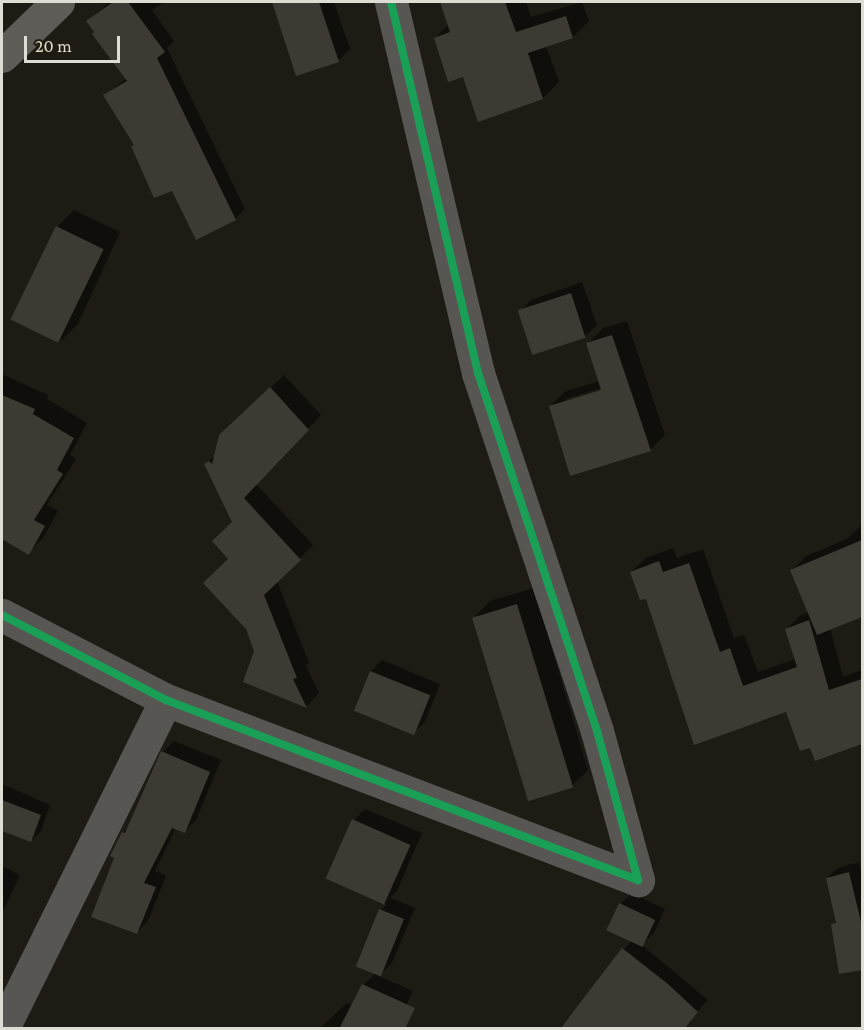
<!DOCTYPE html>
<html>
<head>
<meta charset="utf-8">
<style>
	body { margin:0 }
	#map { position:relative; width:864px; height:1030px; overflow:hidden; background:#1e1b14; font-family:"Crimson Pro",serif }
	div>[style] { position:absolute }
	.shadow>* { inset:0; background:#0007 }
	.building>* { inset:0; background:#3c3a33; transform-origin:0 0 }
	.street>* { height:33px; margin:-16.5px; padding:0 16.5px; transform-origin:16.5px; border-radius:16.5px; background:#575653 }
	.highway>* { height:33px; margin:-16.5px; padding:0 16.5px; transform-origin:16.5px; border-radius:16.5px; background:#5f5c58 }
	.cycleway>* { height:8px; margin:-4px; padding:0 4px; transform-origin:4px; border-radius:4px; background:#1a9f57 }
	span { translate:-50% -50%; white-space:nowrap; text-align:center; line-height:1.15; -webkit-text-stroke:6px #221d10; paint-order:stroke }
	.frame { position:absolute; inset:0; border:3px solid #dfdcd3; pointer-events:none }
	.scale { position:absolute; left:24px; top:36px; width:96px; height:27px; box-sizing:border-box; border:3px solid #dfdcd3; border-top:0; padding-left:8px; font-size:18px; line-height:21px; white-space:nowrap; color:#dfdcd3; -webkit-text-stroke:4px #221d10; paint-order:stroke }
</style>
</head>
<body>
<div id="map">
	<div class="shadow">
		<i style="clip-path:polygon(109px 2px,165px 2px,152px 10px,174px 41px,167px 48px,245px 209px,235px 219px,173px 189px,132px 146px,135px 144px,105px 95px,127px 78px,88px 21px)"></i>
		<i style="clip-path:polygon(273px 2px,334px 2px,350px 49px,338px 61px,297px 74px)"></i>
		<i style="clip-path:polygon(442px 2px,526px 2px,531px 17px,582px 2px,589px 21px,573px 37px,546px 46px,559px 82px,543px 98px,464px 75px,435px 38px,449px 24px)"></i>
		<i style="clip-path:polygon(74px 210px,120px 232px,78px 324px,61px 341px,57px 227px)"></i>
		<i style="clip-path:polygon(582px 282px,597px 325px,585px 336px,520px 312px,531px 300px)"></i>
		<i style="clip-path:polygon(evenodd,627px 321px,665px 435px,650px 450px,550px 406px,566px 391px,599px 381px,588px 343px,603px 328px,627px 321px,607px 386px,608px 389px,566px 402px,566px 399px,607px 386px)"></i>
		<i style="clip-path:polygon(2px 374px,48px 395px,47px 399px,87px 423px,70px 455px,76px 459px,47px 505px,58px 511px,43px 538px,28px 553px,19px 513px,2px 505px)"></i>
		<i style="clip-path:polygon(284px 375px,321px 415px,256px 484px,313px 545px,277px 581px,309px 663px,306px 666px,319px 693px,307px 706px,245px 681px,256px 651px,230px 559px,233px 522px,206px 464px,216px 455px,235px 421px)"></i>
		<i style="clip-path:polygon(862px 525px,862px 615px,830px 628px,843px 677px,862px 670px,862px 744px,816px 759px,811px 746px,787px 710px,695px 743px,647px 597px,631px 572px,646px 558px,673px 548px,677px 558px,703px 549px,734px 638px,744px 635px,758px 672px,796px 659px,786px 629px,801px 615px,809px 612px,792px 570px,806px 556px,845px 540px)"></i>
		<i style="clip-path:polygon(534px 588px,588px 770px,571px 787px,473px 618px,490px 601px)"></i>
		<i style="clip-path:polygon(382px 660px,440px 684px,425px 722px,413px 733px,371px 671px)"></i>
		<i style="clip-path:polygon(174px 741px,221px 760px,196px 820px,185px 831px,176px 828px,155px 871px,166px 876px,148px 921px,137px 933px,116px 857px,123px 833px,130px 826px,163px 752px)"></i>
		<i style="clip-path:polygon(2px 784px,50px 805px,41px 831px,31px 841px,2px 830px)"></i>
		<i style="clip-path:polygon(365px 809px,422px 833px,397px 891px,390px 898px,415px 908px,392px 963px,379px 976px,413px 991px,395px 1028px,320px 1028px,347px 1003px,353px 1005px,363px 985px,376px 973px,381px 910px,387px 904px,329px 878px,354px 820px)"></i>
		<i style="clip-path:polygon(859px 862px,862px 875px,862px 969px,841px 972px,833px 924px,837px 920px,827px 878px,838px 868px)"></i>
		<i style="clip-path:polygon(2px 866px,20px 875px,2px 913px)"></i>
		<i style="clip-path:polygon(632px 893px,665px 909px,654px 933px,642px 945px,708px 1000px,683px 1028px,560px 1028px,632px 940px,620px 904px)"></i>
	</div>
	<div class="building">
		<i style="clip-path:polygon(113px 2px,128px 2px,165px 52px,157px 58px,236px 220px,196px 240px,172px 191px,154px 198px,131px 146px,134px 145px,103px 95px,127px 81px,92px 34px,94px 32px,86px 21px)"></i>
		<i style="clip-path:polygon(272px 2px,319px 2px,339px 62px,296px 76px)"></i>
		<i style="clip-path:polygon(440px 2px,505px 2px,516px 32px,566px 16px,573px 38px,528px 53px,543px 99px,478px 122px,463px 77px,448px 82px,434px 38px,450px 32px)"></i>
		<i style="left:56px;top:226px;width:53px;height:104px;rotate:26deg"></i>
		<i style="left:571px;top:293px;width:47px;height:56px;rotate:72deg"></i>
		<i style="clip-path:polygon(612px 335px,651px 451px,570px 476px,549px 406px,601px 390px,586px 343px)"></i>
		<i style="clip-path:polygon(270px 387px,309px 430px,244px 498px,301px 560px,264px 595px,297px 678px,293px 679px,307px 708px,243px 682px,254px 651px,246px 629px,203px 583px,228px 559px,212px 541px,232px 522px,204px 464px,209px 461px,212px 464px,219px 435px)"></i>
		<i style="clip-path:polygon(2px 395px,35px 409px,33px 414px,74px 438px,57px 470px,63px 474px,34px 520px,45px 526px,29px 555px,2px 539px)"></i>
		<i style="clip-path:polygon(862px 540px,862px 617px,817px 635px,790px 570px)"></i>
		<i style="clip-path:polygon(659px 561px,663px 572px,689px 563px,720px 652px,730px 648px,743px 686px,797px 667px,785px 629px,809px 620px,829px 690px,862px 679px,862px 744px,815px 761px,810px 748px,800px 751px,786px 712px,694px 745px,646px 599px,640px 600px,630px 572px)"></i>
		<i style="left:517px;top:604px;width:192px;height:47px;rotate:73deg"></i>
		<i style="left:370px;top:671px;width:65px;height:43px;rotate:22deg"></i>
		<i style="clip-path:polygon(161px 751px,210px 772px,185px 833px,172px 828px,144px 883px,156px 887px,137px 934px,91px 917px,114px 858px,110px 856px,122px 832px,125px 833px)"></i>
		<i style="clip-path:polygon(2px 800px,41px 815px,31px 842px,2px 831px)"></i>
		<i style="left:352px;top:819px;width:64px;height:65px;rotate:24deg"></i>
		<i style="clip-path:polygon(849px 872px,862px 926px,862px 970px,839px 974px,831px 924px,836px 923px,826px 878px)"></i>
		<i style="left:619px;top:903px;width:40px;height:30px;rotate:25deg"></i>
		<i style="left:379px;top:909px;width:27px;height:62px;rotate:22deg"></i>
		<i style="clip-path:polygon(622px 948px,668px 984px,698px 1012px,684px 1029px,560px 1029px)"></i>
		<i style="clip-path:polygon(362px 984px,415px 1008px,405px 1029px,339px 1029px)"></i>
	</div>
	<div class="street">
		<i style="left:391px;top:2px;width:381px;rotate:76.8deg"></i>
		<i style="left:478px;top:373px;width:377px;rotate:71.6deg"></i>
		<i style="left:597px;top:731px;width:155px;rotate:74.6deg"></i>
		<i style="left:2px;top:615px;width:185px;rotate:27.4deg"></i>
		<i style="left:166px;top:700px;width:505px;rotate:20.87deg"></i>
		<i style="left:3px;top:1028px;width:366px;rotate:-63.6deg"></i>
	</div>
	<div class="highway">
		<i style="left:2px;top:56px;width:78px;rotate:-44deg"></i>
	</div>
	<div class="cycleway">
		<i style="left:391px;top:2px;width:381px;rotate:76.8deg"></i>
		<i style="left:478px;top:373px;width:377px;rotate:71.6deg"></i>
		<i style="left:597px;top:731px;width:155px;rotate:74.6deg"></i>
		<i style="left:2px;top:615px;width:185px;rotate:27.4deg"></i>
		<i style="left:166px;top:700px;width:505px;rotate:20.87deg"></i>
	</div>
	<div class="frame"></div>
	<div class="scale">20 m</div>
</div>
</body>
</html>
